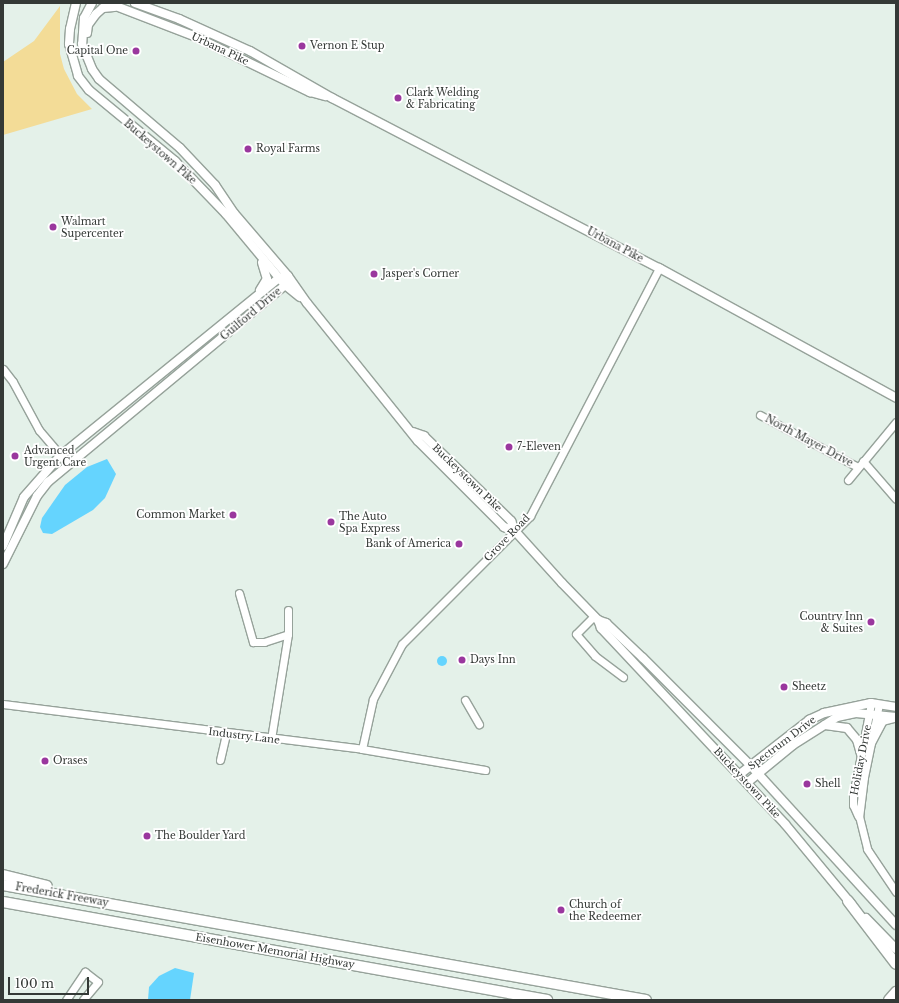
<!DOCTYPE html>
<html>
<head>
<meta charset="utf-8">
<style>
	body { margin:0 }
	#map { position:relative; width:899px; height:1003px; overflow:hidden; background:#e4f1e9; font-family:"Libre Baskerville",serif }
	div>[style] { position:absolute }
	.green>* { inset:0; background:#f3dc97 }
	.water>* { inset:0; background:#65d4fe }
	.round { border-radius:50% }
	.roads { filter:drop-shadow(1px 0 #96a29a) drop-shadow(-1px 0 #96a29a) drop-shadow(0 1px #96a29a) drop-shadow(0 -1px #96a29a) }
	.minor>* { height:7px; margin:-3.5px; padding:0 3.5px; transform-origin:3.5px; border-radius:3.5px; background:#fff }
	.major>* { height:8px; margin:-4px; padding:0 4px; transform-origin:4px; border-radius:4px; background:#fff }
	.highway>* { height:10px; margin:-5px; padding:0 5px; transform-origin:5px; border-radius:5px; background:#fff }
	.dots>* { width:11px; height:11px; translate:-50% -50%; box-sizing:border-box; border:2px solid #fff; border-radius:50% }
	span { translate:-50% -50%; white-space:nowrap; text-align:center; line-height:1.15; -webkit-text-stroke:3.5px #fff; paint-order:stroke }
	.poi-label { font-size:10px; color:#343936 }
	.left { translate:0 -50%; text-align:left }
	.right { translate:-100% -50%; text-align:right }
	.street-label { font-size:10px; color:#343936 }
	.frame { position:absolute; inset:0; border:4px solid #343936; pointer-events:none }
	.scale { position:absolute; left:8px; top:977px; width:81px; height:18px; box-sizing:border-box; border:2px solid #343936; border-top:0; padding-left:5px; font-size:12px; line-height:14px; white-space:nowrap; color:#343936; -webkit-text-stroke:3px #fff; paint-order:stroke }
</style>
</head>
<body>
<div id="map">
	<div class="green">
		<i style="clip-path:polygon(60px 6px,60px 54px,64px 69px,77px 94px,92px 109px,3px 135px,3px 62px,34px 41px)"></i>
	</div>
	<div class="water">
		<i style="clip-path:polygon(107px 459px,116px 474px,105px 498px,93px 510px,52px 534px,43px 533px,40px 527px,42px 518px,65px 485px,87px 467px)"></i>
		<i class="round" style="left:437px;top:656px;width:10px;height:10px"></i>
		<i style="clip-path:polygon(175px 968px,194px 973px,190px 1000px,148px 1000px,149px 987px,159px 976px)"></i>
	</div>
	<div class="roads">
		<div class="minor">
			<i style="left:3px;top:369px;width:16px;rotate:52deg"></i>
			<i style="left:13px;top:382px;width:55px;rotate:61.6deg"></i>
			<i style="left:39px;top:430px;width:45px;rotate:49.5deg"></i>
			<i style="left:760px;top:415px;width:111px;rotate:28deg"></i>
			<i style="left:863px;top:461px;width:50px;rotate:49deg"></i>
			<i style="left:848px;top:480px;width:75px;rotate:-50.4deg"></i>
			<i style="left:239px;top:593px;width:51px;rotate:74.1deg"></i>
			<i style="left:253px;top:642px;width:11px"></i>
			<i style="left:264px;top:642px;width:25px;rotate:-18deg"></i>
			<i style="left:594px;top:616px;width:25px;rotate:135deg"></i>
			<i style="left:576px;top:634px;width:29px;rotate:49deg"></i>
			<i style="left:595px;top:656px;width:35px;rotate:37deg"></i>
			<i style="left:465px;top:700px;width:28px;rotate:60deg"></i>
			<i style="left:3px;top:704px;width:362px;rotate:7.1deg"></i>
			<i style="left:362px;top:749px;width:125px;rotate:9.7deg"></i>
			<i style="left:879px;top:704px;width:75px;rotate:101.6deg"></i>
			<i style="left:864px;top:777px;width:39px;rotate:97deg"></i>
			<i style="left:859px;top:816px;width:34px;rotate:76deg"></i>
			<i style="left:867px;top:849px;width:52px;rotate:56deg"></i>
			<i style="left:271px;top:739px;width:106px;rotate:-80.8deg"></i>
			<i style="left:288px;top:634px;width:24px;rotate:-90deg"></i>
			<i style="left:362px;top:749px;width:51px;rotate:-77.6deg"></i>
			<i style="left:373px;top:699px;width:62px;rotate:-62.2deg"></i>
			<i style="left:402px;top:644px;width:181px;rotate:-45deg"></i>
			<i style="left:530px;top:516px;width:280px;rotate:-62.5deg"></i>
			<i style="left:220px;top:760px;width:27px;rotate:-77deg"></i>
			<i style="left:858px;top:816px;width:12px;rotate:-114deg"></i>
			<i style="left:853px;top:805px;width:9px;rotate:-90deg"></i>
			<i style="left:853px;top:796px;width:95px;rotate:-79deg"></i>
			<i style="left:66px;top:1000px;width:34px;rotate:-56deg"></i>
			<i style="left:85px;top:972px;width:16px;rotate:38deg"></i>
			<i style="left:98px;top:982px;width:23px;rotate:130deg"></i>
		</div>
		<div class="major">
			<i style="left:76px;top:3px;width:27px;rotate:103deg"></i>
			<i style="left:70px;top:29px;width:15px;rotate:94deg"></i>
			<i style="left:69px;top:44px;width:33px;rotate:74deg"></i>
			<i style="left:78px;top:76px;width:18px;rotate:52deg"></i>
			<i style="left:89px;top:90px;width:112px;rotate:39.5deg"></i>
			<i style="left:175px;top:161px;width:74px;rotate:46.1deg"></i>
			<i style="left:226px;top:214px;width:92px;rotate:50.3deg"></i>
			<i style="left:285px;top:285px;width:19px;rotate:39deg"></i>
			<i style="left:92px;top:3px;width:17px;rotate:118deg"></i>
			<i style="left:84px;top:18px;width:26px;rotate:94deg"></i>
			<i style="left:82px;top:44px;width:27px;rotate:68deg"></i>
			<i style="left:92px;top:69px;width:12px;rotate:55deg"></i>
			<i style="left:99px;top:79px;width:106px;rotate:40.4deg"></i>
			<i style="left:180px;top:148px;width:51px;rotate:46.6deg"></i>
			<i style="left:215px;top:185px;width:34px;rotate:56deg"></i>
			<i style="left:234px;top:213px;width:83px;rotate:49.4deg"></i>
			<i style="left:288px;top:276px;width:33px;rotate:55deg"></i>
			<i style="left:307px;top:303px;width:177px;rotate:51.2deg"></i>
			<i style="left:418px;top:441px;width:122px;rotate:45deg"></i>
			<i style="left:504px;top:527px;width:12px;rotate:20deg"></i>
			<i style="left:108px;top:3px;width:94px;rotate:21.1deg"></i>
			<i style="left:196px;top:37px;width:127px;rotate:25.8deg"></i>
			<i style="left:310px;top:92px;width:16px;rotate:15deg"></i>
			<i style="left:135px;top:3px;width:47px;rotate:20deg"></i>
			<i style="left:179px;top:19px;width:78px;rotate:24.3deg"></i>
			<i style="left:250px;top:51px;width:95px;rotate:29.8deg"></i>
			<i style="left:332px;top:98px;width:369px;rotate:27.5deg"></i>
			<i style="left:659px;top:268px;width:270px;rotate:28.7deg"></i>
			<i style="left:87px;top:33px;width:8px;rotate:-83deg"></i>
			<i style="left:88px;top:25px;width:14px;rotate:-54deg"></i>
			<i style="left:96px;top:14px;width:9px;rotate:-41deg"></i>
			<i style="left:103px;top:8px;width:11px;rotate:-5deg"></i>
			<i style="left:260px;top:290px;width:13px;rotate:-58deg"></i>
			<i style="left:267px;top:279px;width:17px;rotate:-107deg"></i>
			<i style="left:413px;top:432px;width:12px;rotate:20deg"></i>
			<i style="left:424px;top:436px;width:122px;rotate:44.3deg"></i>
			<i style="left:511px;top:521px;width:11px;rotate:68deg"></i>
			<i style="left:515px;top:531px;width:70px;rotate:47.9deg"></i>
			<i style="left:562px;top:583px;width:52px;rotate:45.8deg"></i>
			<i style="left:598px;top:620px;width:9px;rotate:21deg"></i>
			<i style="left:606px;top:623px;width:51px;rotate:43.4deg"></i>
			<i style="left:643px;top:658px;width:153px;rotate:45deg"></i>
			<i style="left:751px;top:766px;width:215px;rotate:47.6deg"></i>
			<i style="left:3px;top:546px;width:53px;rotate:-66.8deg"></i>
			<i style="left:24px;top:497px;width:55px;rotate:-48.7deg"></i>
			<i style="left:60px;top:456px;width:282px;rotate:-39.1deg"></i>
			<i style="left:279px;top:278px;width:9px;rotate:-13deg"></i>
			<i style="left:3px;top:564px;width:76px;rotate:-63.4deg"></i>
			<i style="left:37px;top:496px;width:18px;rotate:-52deg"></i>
			<i style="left:48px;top:482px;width:308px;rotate:-39.7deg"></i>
			<i style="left:285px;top:285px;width:9px;rotate:-72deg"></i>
			<i style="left:598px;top:620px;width:9px;rotate:69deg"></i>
			<i style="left:601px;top:628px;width:269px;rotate:46.8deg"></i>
			<i style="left:785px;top:824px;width:105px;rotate:50.4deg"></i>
			<i style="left:825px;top:725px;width:22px;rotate:8deg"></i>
			<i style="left:847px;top:728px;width:16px;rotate:50deg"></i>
			<i style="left:857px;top:740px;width:15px;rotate:74deg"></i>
			<i style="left:870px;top:745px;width:27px;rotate:-62deg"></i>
			<i style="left:883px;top:721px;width:11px;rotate:-15deg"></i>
			<i style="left:740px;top:774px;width:88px;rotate:-38deg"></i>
			<i style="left:809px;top:720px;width:17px;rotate:-25deg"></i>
			<i style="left:824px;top:713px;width:48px;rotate:-12deg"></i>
			<i style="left:871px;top:703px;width:25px;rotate:9deg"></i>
			<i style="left:748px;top:782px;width:58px;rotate:-39.4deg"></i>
			<i style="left:793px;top:745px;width:52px;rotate:-32.5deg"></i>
			<i style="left:837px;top:717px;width:19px;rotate:-12deg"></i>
			<i style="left:856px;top:713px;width:40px;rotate:5.7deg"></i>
			<i style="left:866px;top:918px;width:43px;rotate:45.9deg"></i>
		</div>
		<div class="highway">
			<i style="left:3px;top:875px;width:45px;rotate:14deg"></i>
			<i style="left:3px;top:885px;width:653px;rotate:10.14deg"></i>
			<i style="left:848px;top:901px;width:79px;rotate:52.7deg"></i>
			<i style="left:3px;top:902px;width:553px;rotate:10.21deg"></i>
			<i style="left:889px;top:1000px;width:11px;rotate:-49deg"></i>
		</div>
	</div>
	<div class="dots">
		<i style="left:302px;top:46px;background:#9a379e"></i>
		<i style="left:136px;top:51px;background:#9a379e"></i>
		<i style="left:398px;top:98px;background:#9a379e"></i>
		<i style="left:248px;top:149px;background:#9a379e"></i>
		<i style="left:53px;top:227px;background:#9a379e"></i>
		<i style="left:374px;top:274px;background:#9a379e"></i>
		<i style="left:509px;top:447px;background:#9a379e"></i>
		<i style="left:15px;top:456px;background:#9a379e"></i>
		<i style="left:233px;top:515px;background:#9a379e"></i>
		<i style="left:331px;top:522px;background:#9a379e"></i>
		<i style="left:459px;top:544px;background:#9a379e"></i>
		<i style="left:871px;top:622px;background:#9a379e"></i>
		<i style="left:462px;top:660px;background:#9a379e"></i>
		<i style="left:784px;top:687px;background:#9a379e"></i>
		<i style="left:45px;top:761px;background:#9a379e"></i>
		<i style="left:807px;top:784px;background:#9a379e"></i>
		<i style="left:147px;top:836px;background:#9a379e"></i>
		<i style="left:561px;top:910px;background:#9a379e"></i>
	</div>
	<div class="poi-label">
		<span class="left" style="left:310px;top:46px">Vernon E Stup</span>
		<span class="right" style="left:128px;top:51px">Capital One</span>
		<span class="left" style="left:406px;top:98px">Clark Welding<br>&amp; Fabricating</span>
		<span class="left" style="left:256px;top:149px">Royal Farms</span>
		<span class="left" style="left:61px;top:227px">Walmart<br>Supercenter</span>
		<span class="left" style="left:382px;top:274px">Jasper's Corner</span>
		<span class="left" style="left:517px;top:447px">7-Eleven</span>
		<span class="left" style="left:24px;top:456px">Advanced<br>Urgent Care</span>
		<span class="right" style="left:225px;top:515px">Common Market</span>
		<span class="left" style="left:339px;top:522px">The Auto<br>Spa Express</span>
		<span class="right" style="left:451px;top:544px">Bank of America</span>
		<span class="right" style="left:863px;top:622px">Country Inn<br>&amp; Suites</span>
		<span class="left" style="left:470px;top:660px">Days Inn</span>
		<span class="left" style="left:792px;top:687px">Sheetz</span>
		<span class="left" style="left:53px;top:761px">Orases</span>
		<span class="left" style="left:815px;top:784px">Shell</span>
		<span class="left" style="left:155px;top:836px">The Boulder Yard</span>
		<span class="left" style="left:569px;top:910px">Church of<br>the Redeemer</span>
	</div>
	<div class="street-label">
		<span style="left:220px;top:49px;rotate:25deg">Urbana Pike</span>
		<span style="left:160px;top:152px;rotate:41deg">Buckeystown Pike</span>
		<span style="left:615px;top:245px;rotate:28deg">Urbana Pike</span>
		<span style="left:251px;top:314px;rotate:-40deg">Guilford Drive</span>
		<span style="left:809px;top:441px;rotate:28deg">North Mayer Drive</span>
		<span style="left:467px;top:478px;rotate:44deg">Buckeystown Pike</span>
		<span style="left:507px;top:538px;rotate:-46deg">Grove Road</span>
		<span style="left:244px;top:736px;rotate:7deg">Industry Lane</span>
		<span style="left:782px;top:743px;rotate:-37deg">Spectrum Drive</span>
		<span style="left:861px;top:760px;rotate:-79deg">Holiday Drive</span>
		<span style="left:747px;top:783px;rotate:47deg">Buckeystown Pike</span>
		<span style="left:62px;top:895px;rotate:10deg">Frederick Freeway</span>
		<span style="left:275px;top:951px;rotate:10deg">Eisenhower Memorial Highway</span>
	</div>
	<div class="frame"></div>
	<div class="scale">100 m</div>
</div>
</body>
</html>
